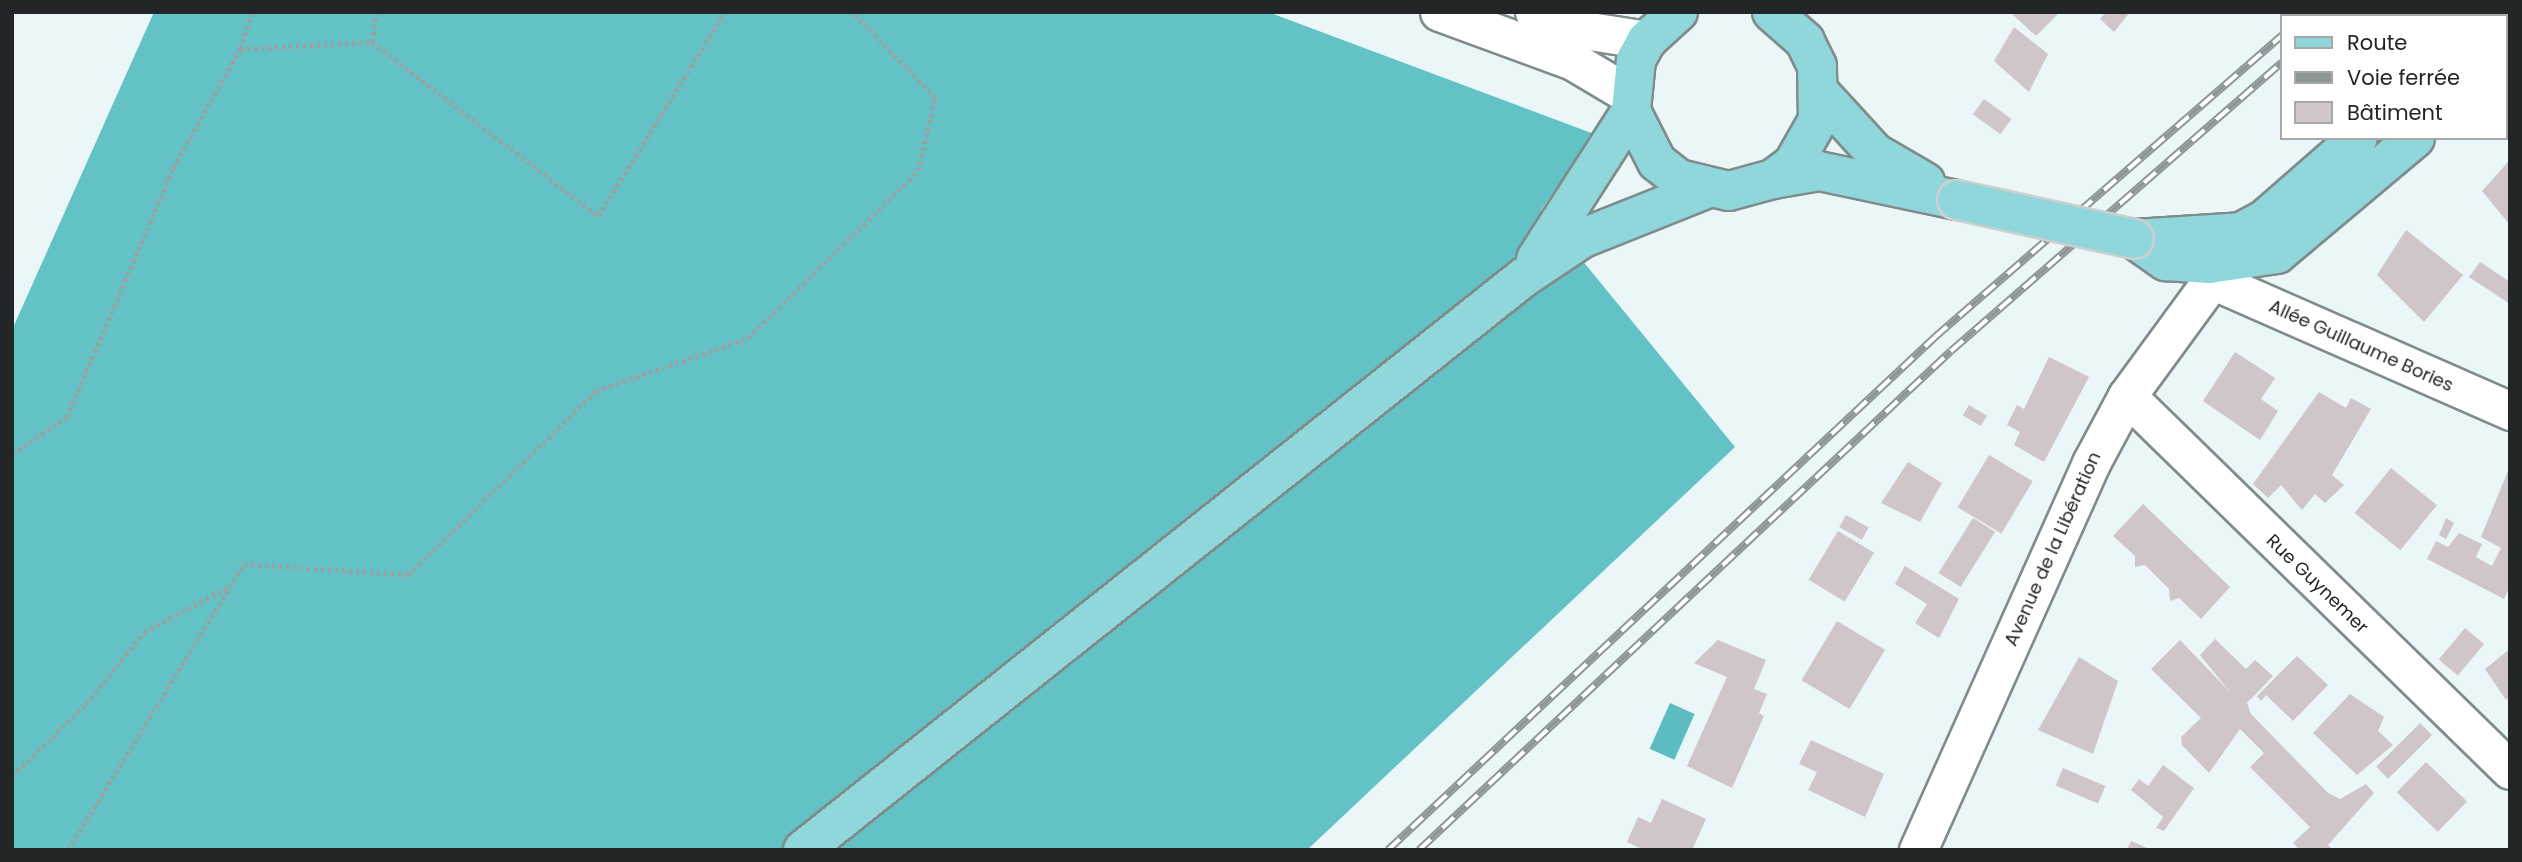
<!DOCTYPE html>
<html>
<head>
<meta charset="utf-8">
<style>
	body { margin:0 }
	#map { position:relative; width:2522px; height:862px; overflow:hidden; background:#eaf6f7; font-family:Poppins,sans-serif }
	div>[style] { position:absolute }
	.forest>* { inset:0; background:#62c2c6 }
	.water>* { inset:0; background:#5cbcc1; transform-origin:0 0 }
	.building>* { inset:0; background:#d0c5c9; transform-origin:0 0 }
	.path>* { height:4.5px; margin-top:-2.25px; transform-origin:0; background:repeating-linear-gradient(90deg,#9aa3a3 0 3.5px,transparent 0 7px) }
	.roads { filter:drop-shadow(2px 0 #808c8c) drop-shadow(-2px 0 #808c8c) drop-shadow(0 2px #808c8c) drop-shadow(0 -2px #808c8c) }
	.street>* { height:37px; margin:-18.5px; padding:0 18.5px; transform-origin:18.5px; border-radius:18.5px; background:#fff }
	.primary>* { height:38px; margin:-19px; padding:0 19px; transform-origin:19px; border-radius:19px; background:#8fd7da }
	.rail>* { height:8px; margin-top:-4px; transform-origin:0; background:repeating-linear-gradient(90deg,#fff 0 16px,#8e9696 0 32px); box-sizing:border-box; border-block:2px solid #8e9696 }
	.bridges { filter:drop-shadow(2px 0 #cecfcf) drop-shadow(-2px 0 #cecfcf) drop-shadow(0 2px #cecfcf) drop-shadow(0 -2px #cecfcf) }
	.primary-bridge>* { height:38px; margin:-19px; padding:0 19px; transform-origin:19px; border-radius:19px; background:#8fd7da }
	span { translate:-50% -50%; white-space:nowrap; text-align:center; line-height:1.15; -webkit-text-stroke:5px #fff; paint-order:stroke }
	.street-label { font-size:18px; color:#222626 }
	.frame { position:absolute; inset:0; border:14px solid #222626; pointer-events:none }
	.legend { position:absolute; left:2280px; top:14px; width:228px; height:126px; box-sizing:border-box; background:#fff; border:2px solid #a7a8a8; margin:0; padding:9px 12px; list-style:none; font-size:21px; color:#222626 }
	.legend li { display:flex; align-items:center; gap:14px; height:35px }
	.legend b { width:35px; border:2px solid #a7a8a8 }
</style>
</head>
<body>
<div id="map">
	<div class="forest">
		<i style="clip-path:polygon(154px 12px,1268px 12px,1594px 134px,1541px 210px,1735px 447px,1307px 850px,12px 850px,12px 330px)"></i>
	</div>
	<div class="water">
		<i style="left:1670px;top:703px;width:27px;height:50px;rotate:24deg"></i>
	</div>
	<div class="building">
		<i style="clip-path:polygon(2010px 12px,2060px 12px,2036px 36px)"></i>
		<i style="clip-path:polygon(2106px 12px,2130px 12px,2114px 32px,2100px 19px)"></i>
		<i style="clip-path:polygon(2014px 27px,2048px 54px,2029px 92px,1994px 61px)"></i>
		<i style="left:1984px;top:99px;width:34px;height:19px;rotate:36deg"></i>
		<i style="clip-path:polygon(2510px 160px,2510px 225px,2482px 191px)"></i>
		<i style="clip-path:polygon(2406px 230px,2463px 275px,2424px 322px,2377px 275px)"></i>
		<i style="clip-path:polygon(2480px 262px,2510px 282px,2510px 304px,2469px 277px)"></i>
		<i style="clip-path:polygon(2235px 352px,2275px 378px,2261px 399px,2278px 411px,2260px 440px,2203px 401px)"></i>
		<i style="clip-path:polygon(2049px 357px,2089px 377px,2044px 462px,2014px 445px,2020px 432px,2007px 425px,2017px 405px,2024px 409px)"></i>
		<i style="clip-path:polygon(2319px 392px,2346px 408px,2351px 398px,2371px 409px,2332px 475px,2344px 485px,2325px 503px,2315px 494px,2302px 510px,2281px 485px,2268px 498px,2253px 484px)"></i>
		<i style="left:1969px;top:405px;width:21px;height:12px;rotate:31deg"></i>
		<i style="left:1989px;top:455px;width:51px;height:61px;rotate:31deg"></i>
		<i style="clip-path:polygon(1908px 462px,1942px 483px,1920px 522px,1881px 503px)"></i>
		<i style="clip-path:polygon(2510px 466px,2510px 586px,2504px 599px,2427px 559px,2436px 541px,2448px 547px,2459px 533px,2482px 544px,2476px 557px,2492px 566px,2501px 548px,2481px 537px)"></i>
		<i style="left:2391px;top:468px;width:59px;height:58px;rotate:39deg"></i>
		<i style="clip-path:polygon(2143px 504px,2230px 587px,2201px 619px,2179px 598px,2170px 601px,2169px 589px,2145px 565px,2135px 567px,2135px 556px,2113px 536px)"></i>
		<i style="left:1846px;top:515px;width:26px;height:14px;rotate:29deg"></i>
		<i style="left:1973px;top:518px;width:26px;height:65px;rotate:32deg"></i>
		<i style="clip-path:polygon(2446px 518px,2454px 523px,2446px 539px,2439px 535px)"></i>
		<i style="left:1838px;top:531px;width:42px;height:57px;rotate:31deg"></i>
		<i style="clip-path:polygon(1905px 566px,1959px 599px,1939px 638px,1915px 623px,1927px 604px,1895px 584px)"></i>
		<i style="left:1837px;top:621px;width:56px;height:69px;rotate:31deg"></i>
		<i style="left:2465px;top:628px;width:25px;height:41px;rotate:40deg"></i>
		<i style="clip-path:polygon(2215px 639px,2246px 669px,2255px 660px,2273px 676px,2247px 703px,2251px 714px,2328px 793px,2340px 799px,2366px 784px,2374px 793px,2328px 845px,2333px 850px,2300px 850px,2293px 843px,2310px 827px,2250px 767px,2264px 753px,2240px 729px,2209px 773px,2182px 745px,2181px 737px,2201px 718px,2151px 669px,2180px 640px,2230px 692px,2200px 655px)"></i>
		<i style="clip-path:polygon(1718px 640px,1766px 660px,1754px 689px,1767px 694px,1759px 713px,1764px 716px,1732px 788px,1687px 766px,1727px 677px,1694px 663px)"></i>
		<i style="clip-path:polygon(2510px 649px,2510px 697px,2506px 700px,2485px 669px)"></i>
		<i style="clip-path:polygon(2297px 656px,2328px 685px,2293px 721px,2266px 695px,2261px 701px,2257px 696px)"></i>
		<i style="clip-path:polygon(2079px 657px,2118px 681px,2093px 754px,2038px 730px)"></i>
		<i style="clip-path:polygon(2350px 694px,2384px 717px,2378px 731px,2393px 745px,2357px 775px,2313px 733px)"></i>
		<i style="left:2420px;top:723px;width:17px;height:62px;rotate:45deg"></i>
		<i style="clip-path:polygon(1811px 740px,1884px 774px,1865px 817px,1808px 790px,1817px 772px,1799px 764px)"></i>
		<i style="left:2426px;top:762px;width:57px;height:42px;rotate:44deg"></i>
		<i style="clip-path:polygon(2163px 765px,2194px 788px,2164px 831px,2156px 828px,2163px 817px,2131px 790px,2139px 779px,2148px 786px)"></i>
		<i style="left:2063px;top:768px;width:46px;height:19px;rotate:23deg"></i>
		<i style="clip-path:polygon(1662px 799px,1706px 819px,1692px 850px,1644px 850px,1627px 842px,1638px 817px,1651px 823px)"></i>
		<i style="clip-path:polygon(2131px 841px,2152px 850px,2127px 850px)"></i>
	</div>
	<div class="path">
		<i style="left:372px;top:42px;width:30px;rotate:-82deg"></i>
		<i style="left:240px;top:49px;width:39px;rotate:-72deg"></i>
		<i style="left:12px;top:454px;width:66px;rotate:-33.9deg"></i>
		<i style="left:67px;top:417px;width:271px;rotate:-66.9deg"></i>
		<i style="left:173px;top:168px;width:137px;rotate:-60.6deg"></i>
		<i style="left:240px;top:49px;width:132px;rotate:-3deg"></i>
		<i style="left:372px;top:42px;width:285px;rotate:37.6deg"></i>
		<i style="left:598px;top:216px;width:240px;rotate:-58.1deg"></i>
		<i style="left:12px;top:776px;width:103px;rotate:-44.2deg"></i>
		<i style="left:86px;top:704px;width:92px;rotate:-51.1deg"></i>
		<i style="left:144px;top:632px;width:98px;rotate:-28.1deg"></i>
		<i style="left:68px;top:850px;width:336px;rotate:-58.4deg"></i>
		<i style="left:244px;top:564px;width:164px;rotate:3.8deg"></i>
		<i style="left:408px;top:575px;width:263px;rotate:-44.4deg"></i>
		<i style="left:596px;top:391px;width:161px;rotate:-19.2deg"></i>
		<i style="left:748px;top:338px;width:238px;rotate:-44.5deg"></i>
		<i style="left:918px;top:171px;width:75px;rotate:-76.9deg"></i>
		<i style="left:935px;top:98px;width:120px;rotate:-134deg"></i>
	</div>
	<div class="roads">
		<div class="street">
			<i style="left:1439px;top:12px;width:143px;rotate:20.1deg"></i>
			<i style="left:1573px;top:61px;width:66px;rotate:30.8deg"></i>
			<i style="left:1534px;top:12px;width:52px;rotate:20.2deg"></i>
			<i style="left:1583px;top:30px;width:65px;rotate:8.9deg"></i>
			<i style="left:2212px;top:280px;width:326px;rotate:23.7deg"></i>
			<i style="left:2127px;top:396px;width:535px;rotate:44.32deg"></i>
			<i style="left:1918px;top:850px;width:424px;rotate:-65.9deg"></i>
			<i style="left:2091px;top:463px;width:76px;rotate:-61.8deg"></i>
			<i style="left:2127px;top:396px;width:144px;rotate:-53.8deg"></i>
			<i style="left:2212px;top:280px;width:16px;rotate:-101deg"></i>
		</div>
		<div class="primary">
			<i style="left:1678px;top:12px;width:42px;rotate:137.9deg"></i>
			<i style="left:1647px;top:40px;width:23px;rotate:119deg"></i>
			<i style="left:1636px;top:60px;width:51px;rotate:95.6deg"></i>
			<i style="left:1631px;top:111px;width:57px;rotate:63deg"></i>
			<i style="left:1657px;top:162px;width:28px;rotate:38deg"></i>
			<i style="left:1679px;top:179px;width:51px;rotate:13.5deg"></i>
			<i style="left:1729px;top:191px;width:46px;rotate:-15.3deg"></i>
			<i style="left:1773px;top:179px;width:25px;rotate:-37deg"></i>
			<i style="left:1793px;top:164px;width:51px;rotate:-60.4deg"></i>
			<i style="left:1818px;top:120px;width:54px;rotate:-91.1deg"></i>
			<i style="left:1817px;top:66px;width:28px;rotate:-116deg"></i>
			<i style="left:1805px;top:41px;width:44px;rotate:-138.7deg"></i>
			<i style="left:2498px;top:16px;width:6px;rotate:-45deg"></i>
			<i style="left:2506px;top:61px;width:5px;rotate:-37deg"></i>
			<i style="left:1822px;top:95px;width:79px;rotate:47.6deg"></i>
			<i style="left:1875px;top:153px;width:58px;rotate:30.1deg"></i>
			<i style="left:1773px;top:179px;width:47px;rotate:-9.9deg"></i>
			<i style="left:1819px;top:171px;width:141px;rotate:11.9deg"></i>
			<i style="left:2134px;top:239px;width:39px;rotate:35deg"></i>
			<i style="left:2166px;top:261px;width:43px;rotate:4deg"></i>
			<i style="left:2209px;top:264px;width:69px;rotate:-8.4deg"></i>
			<i style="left:2277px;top:254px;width:180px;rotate:-40deg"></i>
			<i style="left:2134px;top:239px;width:107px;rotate:-3.7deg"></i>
			<i style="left:2241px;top:232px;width:27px;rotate:-28deg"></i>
			<i style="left:2265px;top:219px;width:123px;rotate:-41.1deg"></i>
			<i style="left:1536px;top:259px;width:176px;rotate:-57.3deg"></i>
			<i style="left:803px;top:850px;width:920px;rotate:-38.47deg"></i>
			<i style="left:1523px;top:278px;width:72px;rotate:-33.7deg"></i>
			<i style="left:1583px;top:238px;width:132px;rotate:-21.7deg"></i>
		</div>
	</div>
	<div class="rail">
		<i style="left:2304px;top:16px;width:6px;rotate:-39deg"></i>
		<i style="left:2336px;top:16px;width:6px;rotate:-39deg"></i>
		<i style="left:1388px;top:850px;width:750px;rotate:-43.16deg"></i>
		<i style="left:1935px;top:337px;width:460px;rotate:-41deg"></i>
		<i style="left:1419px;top:850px;width:729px;rotate:-43.17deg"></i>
		<i style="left:1951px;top:351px;width:439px;rotate:-41.1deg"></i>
	</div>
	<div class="bridges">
		<div class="primary-bridge">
			<i style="left:1957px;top:200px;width:181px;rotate:12.4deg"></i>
		</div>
	</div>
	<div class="street-label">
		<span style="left:2361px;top:346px;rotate:24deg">Allée Guillaume Bories</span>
		<span style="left:2053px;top:549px;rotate:-66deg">Avenue de la Libération</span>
		<span style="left:2317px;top:584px;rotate:44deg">Rue Guynemer</span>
	</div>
	<div class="frame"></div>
	<ul class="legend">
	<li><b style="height:9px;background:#8fd7da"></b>Route</li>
	<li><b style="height:9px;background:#8e9696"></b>Voie ferrée</li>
	<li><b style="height:19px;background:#d0c5c9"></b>Bâtiment</li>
	</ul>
</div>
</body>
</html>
